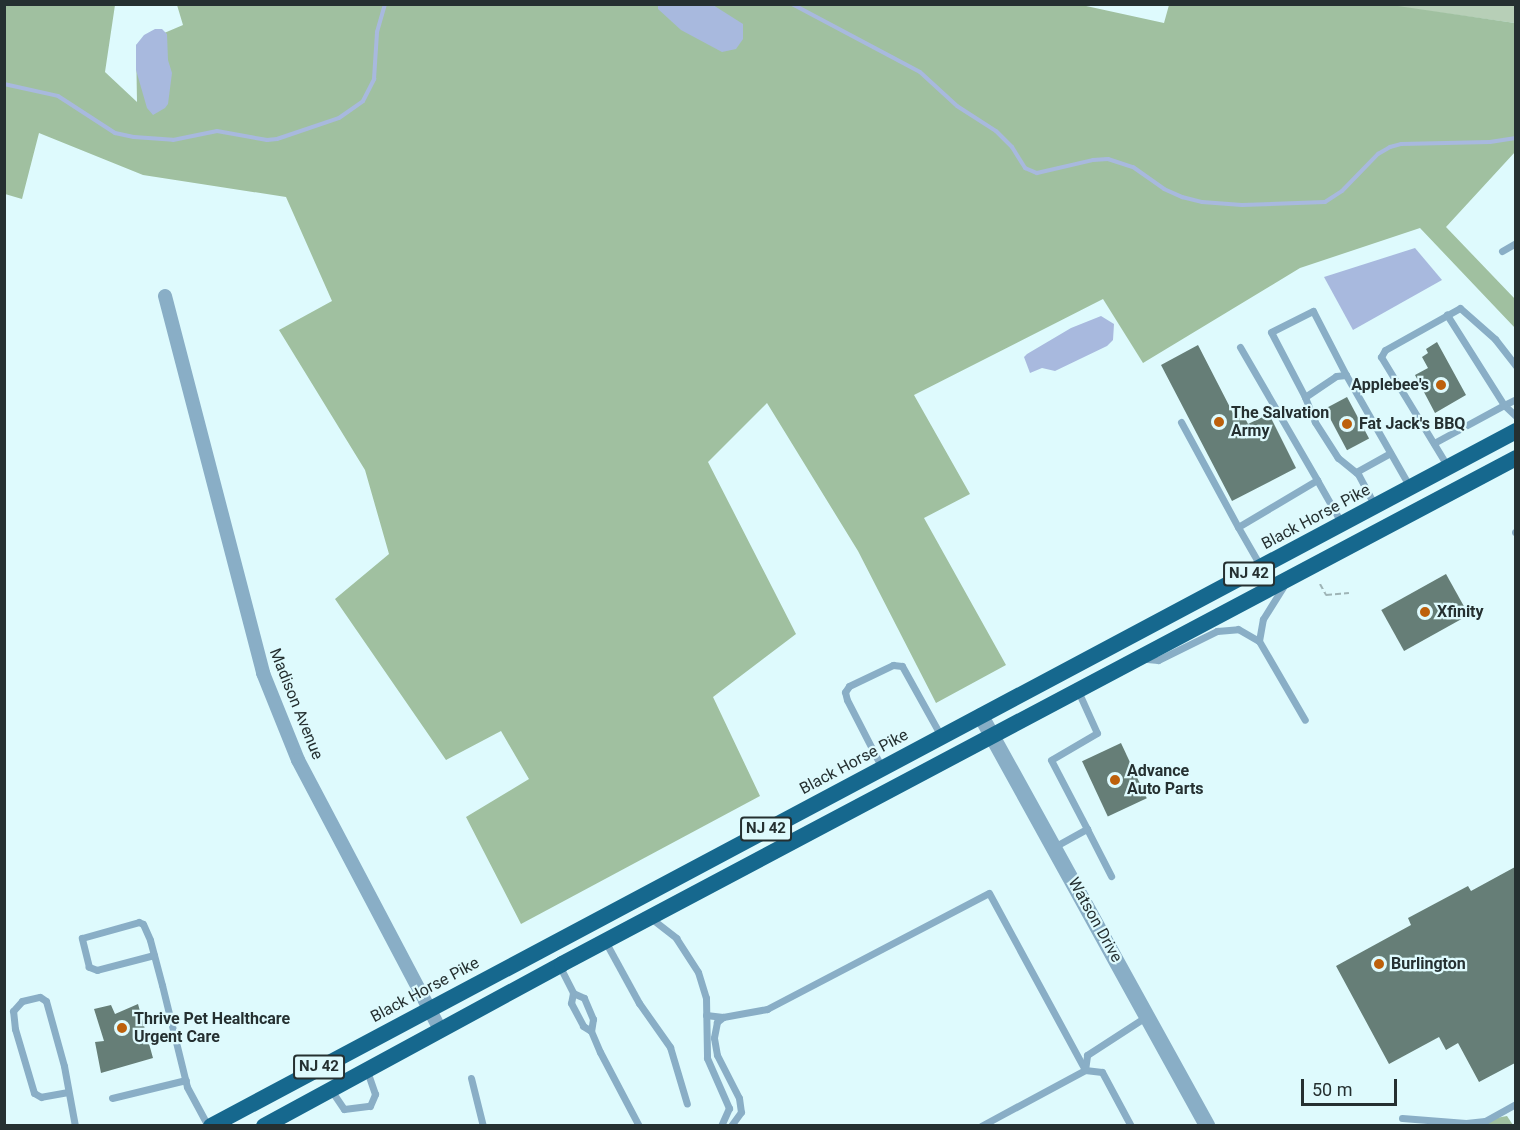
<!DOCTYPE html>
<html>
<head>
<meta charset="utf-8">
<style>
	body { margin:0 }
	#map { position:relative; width:1520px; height:1130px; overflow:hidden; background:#defafd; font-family:Roboto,sans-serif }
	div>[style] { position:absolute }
	.green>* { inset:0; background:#b7cfb7 }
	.forest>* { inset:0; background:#a0c0a0 }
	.water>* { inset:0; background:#a8b9de }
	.stream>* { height:4px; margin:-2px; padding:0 2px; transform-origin:2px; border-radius:2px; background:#a8b9de }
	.building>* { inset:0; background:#667e77; transform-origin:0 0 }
	.path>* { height:2px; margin-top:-1px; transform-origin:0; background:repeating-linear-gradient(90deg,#9eb4b6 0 6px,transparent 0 9px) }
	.service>* { height:7px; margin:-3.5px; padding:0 3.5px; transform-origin:3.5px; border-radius:3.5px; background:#89aec6 }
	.minor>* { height:14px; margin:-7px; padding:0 7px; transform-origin:7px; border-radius:7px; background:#89aec6 }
	.tertiary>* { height:16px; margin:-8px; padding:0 8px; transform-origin:8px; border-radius:8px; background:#89aec6 }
	.trunk>* { height:16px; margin:-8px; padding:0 8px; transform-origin:8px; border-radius:8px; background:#16688e }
	.dots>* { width:16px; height:16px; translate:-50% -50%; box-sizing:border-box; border:3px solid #defafd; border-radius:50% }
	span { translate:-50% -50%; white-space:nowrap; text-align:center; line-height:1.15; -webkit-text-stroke:4.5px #defafd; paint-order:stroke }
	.shield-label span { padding:2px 4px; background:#defafd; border:2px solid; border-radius:4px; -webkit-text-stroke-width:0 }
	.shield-label { font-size:15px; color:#253031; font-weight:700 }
	.poi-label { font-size:16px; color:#253031; font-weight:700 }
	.right { translate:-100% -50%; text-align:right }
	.left { translate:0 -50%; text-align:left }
	.street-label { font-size:16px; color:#253031 }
	.frame { position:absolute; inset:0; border:6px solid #253031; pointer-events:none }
	.scale { position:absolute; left:1301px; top:1079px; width:96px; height:27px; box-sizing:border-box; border:3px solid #253031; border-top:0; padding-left:8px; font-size:18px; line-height:21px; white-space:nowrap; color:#253031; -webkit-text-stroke:4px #defafd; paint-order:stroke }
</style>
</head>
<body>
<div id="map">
	<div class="green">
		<i style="clip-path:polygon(1384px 5px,1515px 5px,1515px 23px)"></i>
	</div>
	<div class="forest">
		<i style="clip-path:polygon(1077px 4px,1164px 23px,1169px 5px,1384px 4px,1515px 23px,1515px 152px,1446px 227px,1515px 299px,1515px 328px,1420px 228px,1300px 268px,1143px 363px,1103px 299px,914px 395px,970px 494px,924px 518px,1006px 665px,936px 703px,858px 551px,767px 403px,708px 462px,796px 634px,713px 697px,760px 796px,521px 924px,466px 817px,529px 779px,501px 731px,446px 760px,335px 599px,389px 554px,365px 470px,279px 330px,332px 301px,286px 197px,143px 175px,39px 133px,22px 199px,5px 194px,5px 5px,115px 5px,105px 72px,137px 102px,136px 45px,183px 25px,177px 5px)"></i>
		<i style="clip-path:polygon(1507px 1116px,1513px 1125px,1453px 1126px)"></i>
	</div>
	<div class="water">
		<i style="clip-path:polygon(658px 5px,713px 5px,743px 24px,743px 39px,736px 49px,722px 52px,681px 30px,658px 9px)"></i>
		<i style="clip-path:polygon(155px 29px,162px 29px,167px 34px,168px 60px,172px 73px,168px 104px,165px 108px,153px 115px,147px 108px,136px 70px,136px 45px,144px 35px)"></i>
		<i style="clip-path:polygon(1415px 248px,1442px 280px,1353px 330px,1324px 277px)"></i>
		<i style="clip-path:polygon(1101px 316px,1114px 324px,1113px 340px,1107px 346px,1055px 371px,1042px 368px,1030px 373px,1024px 357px,1027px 354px,1071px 328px)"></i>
	</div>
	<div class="stream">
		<i style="left:792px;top:4px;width:145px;rotate:28deg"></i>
		<i style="left:920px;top:72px;width:50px;rotate:42.6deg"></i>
		<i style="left:957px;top:106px;width:46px;rotate:32.7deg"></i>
		<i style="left:996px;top:131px;width:23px;rotate:45deg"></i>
		<i style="left:1012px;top:147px;width:25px;rotate:58deg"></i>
		<i style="left:1025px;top:168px;width:13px;rotate:23deg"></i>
		<i style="left:1037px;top:173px;width:57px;rotate:-13.1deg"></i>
		<i style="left:1093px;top:160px;width:15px;rotate:-4deg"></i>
		<i style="left:1108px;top:159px;width:26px;rotate:18deg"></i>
		<i style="left:1133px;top:167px;width:38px;rotate:35deg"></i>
		<i style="left:1164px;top:189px;width:20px;rotate:24deg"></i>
		<i style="left:1182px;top:197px;width:21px;rotate:14deg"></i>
		<i style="left:1202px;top:202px;width:40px;rotate:4.3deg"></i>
		<i style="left:1242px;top:205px;width:83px;rotate:-2.1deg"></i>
		<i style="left:1325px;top:202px;width:20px;rotate:-33deg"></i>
		<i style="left:1342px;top:191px;width:52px;rotate:-45.8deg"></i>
		<i style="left:1378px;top:154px;width:14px;rotate:-30deg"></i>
		<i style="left:1390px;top:147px;width:11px;rotate:-15deg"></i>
		<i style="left:1401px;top:144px;width:89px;rotate:-1.3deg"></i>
		<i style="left:1490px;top:142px;width:26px;rotate:-9deg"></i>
		<i style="left:4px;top:84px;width:55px;rotate:12.5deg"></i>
		<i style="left:58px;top:96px;width:68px;rotate:33deg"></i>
		<i style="left:115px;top:133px;width:19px;rotate:12deg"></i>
		<i style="left:134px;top:137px;width:39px;rotate:4deg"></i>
		<i style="left:173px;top:140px;width:45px;rotate:-11.6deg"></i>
		<i style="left:217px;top:131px;width:51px;rotate:10.2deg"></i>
		<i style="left:267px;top:140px;width:10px;rotate:-6deg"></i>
		<i style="left:277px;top:139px;width:65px;rotate:-18.7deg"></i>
		<i style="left:339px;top:118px;width:29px;rotate:-35deg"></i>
		<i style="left:363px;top:101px;width:25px;rotate:-63deg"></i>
		<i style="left:374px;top:79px;width:47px;rotate:-86.3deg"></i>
		<i style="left:377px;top:32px;width:29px;rotate:-74deg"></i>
	</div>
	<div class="building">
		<i style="clip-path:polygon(1437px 342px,1466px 395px,1435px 413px,1415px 375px,1428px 368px,1422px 357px,1428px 353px,1426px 349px)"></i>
		<i style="clip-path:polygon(1198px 345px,1236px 419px,1244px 416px,1248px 424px,1269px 414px,1296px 468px,1232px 501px,1161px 365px)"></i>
		<i style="left:1347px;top:397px;width:47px;height:25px;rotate:62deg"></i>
		<i style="left:1446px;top:574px;width:47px;height:74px;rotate:61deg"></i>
		<i style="left:1121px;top:743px;width:61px;height:43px;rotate:65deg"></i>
		<i style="clip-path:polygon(1515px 867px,1515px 1063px,1479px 1082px,1458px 1043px,1446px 1050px,1439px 1037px,1389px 1064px,1336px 966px,1411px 925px,1408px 918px,1468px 886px,1471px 891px)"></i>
		<i style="clip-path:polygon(138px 1004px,153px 1058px,101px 1073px,95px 1042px,104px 1041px,94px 1009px,111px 1005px,115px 1014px)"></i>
	</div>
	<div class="path">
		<i style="left:1320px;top:584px;width:13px;rotate:61deg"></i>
		<i style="left:1326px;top:595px;width:23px;rotate:-5deg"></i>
	</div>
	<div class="service">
		<i style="left:1502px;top:251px;width:16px;rotate:-30deg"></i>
		<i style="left:1240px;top:347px;width:154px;rotate:59.9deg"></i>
		<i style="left:1305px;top:397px;width:73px;rotate:-117.6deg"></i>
		<i style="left:1271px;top:332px;width:47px;rotate:-26.6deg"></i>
		<i style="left:1313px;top:311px;width:72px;rotate:62.7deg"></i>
		<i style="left:1516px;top:399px;width:13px;rotate:153deg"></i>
		<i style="left:1504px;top:405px;width:16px;rotate:43deg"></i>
		<i style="left:1181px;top:422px;width:119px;rotate:61.5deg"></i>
		<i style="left:1434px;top:443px;width:80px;rotate:-28.5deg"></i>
		<i style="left:1504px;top:405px;width:107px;rotate:-122.3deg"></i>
		<i style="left:1448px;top:467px;width:129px;rotate:-121.3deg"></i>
		<i style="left:1381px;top:357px;width:8px;rotate:-60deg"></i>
		<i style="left:1385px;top:350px;width:86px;rotate:-29.2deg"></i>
		<i style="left:1460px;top:308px;width:47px;rotate:41.5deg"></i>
		<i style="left:1495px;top:339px;width:34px;rotate:52deg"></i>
		<i style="left:1356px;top:472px;width:39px;rotate:-29deg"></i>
		<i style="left:1375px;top:506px;width:36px;rotate:-118deg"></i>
		<i style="left:1358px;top:474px;width:26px;rotate:-141deg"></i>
		<i style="left:1338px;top:458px;width:43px;rotate:-122.6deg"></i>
		<i style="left:1315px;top:422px;width:27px;rotate:-112deg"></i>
		<i style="left:1305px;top:397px;width:37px;rotate:-34deg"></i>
		<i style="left:1336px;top:376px;width:10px;rotate:-6deg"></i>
		<i style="left:1346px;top:375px;width:129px;rotate:60.3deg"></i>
		<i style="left:1515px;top:532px;width:1px"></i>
		<i style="left:1261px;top:567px;width:46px;rotate:-119.9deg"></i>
		<i style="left:1238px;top:527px;width:92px;rotate:-30.7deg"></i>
		<i style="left:1317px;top:480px;width:51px;rotate:60.4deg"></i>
		<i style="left:1259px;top:641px;width:22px;rotate:-80deg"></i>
		<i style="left:1263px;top:619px;width:38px;rotate:-58deg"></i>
		<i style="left:1147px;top:659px;width:11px;rotate:5deg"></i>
		<i style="left:1158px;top:660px;width:66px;rotate:-26.2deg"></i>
		<i style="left:1217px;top:631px;width:21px;rotate:-5deg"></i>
		<i style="left:1238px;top:629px;width:24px;rotate:30deg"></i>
		<i style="left:1259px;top:641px;width:91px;rotate:59.8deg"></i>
		<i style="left:1078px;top:691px;width:46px;rotate:65.7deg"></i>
		<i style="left:1097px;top:733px;width:53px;rotate:149.6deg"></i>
		<i style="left:1051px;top:760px;width:78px;rotate:62.4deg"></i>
		<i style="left:882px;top:768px;width:76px;rotate:-117.2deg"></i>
		<i style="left:847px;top:700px;width:8px;rotate:-104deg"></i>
		<i style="left:845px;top:692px;width:7px;rotate:-56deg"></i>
		<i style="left:849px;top:686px;width:49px;rotate:-25.5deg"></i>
		<i style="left:893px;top:665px;width:9px;rotate:6deg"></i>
		<i style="left:902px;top:666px;width:80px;rotate:60.9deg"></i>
		<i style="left:1054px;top:847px;width:38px;rotate:-29deg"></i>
		<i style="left:1087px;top:829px;width:53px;rotate:62.9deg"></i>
		<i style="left:652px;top:919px;width:31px;rotate:38deg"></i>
		<i style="left:676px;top:938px;width:40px;rotate:57.1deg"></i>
		<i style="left:698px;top:972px;width:27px;rotate:73deg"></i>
		<i style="left:706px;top:998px;width:60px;rotate:89deg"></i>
		<i style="left:707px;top:1058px;width:55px;rotate:66.3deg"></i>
		<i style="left:729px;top:1108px;width:20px;rotate:114deg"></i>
		<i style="left:605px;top:941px;width:71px;rotate:61.3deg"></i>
		<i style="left:639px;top:1003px;width:54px;rotate:54.8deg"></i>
		<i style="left:670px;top:1047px;width:59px;rotate:73.4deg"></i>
		<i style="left:154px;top:955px;width:59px;rotate:165.3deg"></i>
		<i style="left:97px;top:970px;width:9px;rotate:-159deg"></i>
		<i style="left:89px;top:967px;width:30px;rotate:-104deg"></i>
		<i style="left:82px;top:938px;width:59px;rotate:-15.7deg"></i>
		<i style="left:139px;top:922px;width:4px;rotate:27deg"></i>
		<i style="left:143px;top:924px;width:17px;rotate:66deg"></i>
		<i style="left:150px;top:940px;width:47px;rotate:75.1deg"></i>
		<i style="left:162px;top:985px;width:105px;rotate:76.2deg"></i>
		<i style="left:187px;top:1087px;width:44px;rotate:61.7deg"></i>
		<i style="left:559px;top:965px;width:31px;rotate:63deg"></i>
		<i style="left:573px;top:993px;width:10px;rotate:101deg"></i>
		<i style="left:571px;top:1003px;width:26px;rotate:62deg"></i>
		<i style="left:583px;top:1026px;width:9px;rotate:32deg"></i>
		<i style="left:573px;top:993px;width:12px;rotate:24deg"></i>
		<i style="left:584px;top:998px;width:23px;rotate:67deg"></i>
		<i style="left:593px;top:1019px;width:12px;rotate:99deg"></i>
		<i style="left:591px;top:1031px;width:23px;rotate:67deg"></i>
		<i style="left:600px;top:1052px;width:84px;rotate:62.2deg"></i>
		<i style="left:706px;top:1015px;width:17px;rotate:7deg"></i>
		<i style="left:723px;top:1017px;width:45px;rotate:-10.3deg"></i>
		<i style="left:767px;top:1009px;width:250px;rotate:-27.6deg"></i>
		<i style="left:989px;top:893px;width:201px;rotate:61.5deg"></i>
		<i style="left:1085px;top:1070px;width:17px;rotate:7deg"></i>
		<i style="left:1102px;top:1072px;width:61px;rotate:61.8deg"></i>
		<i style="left:723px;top:1017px;width:8px;rotate:140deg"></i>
		<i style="left:717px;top:1022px;width:16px;rotate:101deg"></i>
		<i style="left:714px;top:1038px;width:17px;rotate:80deg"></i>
		<i style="left:717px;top:1055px;width:48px;rotate:62.9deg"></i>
		<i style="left:739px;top:1098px;width:14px;rotate:82deg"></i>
		<i style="left:741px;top:1112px;width:17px;rotate:126deg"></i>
		<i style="left:471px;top:1078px;width:49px;rotate:76deg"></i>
		<i style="left:331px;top:1090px;width:23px;rotate:56deg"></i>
		<i style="left:344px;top:1109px;width:26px;rotate:-7deg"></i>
		<i style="left:370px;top:1106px;width:13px;rotate:-67deg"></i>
		<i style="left:375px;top:1094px;width:24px;rotate:-109deg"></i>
		<i style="left:68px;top:1092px;width:27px;rotate:170deg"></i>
		<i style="left:41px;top:1097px;width:8px;rotate:-150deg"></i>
		<i style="left:34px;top:1093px;width:67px;rotate:-106.5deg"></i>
		<i style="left:15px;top:1029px;width:18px;rotate:-96deg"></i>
		<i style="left:13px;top:1011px;width:13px;rotate:-48deg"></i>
		<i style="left:22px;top:1001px;width:18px;rotate:-13deg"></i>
		<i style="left:40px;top:997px;width:7px;rotate:34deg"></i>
		<i style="left:46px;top:1001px;width:67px;rotate:74.5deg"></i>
		<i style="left:64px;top:1066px;width:61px;rotate:79.6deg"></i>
		<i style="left:112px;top:1098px;width:76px;rotate:-13.7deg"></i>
		<i style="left:1402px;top:1118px;width:64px;rotate:4.5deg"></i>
		<i style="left:1466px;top:1123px;width:19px;rotate:-6deg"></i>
		<i style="left:1485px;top:1121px;width:35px;rotate:-29deg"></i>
		<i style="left:981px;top:1126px;width:118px;rotate:-28.3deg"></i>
		<i style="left:1085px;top:1070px;width:15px;rotate:-82deg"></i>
		<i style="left:1087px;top:1055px;width:72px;rotate:-33deg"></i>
	</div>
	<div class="minor">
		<i style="left:165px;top:296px;width:390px;rotate:75.4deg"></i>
		<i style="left:263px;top:673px;width:94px;rotate:68.1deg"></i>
		<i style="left:298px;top:760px;width:306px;rotate:62.2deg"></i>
	</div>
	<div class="tertiary">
		<i style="left:981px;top:716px;width:468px;rotate:61.1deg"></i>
	</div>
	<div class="trunk">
		<i style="left:211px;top:1126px;width:1479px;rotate:-28.04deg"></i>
		<i style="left:264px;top:1126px;width:339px;rotate:-28.5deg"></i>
		<i style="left:562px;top:964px;width:1080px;rotate:-27.94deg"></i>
	</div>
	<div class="dots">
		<i style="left:1441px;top:385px;background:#bd600c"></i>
		<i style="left:1219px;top:422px;background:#bd600c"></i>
		<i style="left:1347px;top:424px;background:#bd600c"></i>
		<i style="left:1425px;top:612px;background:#bd600c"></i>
		<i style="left:1115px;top:780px;background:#bd600c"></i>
		<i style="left:1379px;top:964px;background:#bd600c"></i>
		<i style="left:122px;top:1028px;background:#bd600c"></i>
	</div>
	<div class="shield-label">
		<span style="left:1249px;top:574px">NJ 42</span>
		<span style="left:766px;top:829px">NJ 42</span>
		<span style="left:319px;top:1067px">NJ 42</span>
	</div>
	<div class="poi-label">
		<span class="right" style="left:1429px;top:385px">Applebee's</span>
		<span class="left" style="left:1231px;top:422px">The Salvation<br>Army</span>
		<span class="left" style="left:1359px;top:424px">Fat Jack's BBQ</span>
		<span class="left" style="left:1437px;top:612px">Xfinity</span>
		<span class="left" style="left:1127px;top:780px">Advance<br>Auto Parts</span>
		<span class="left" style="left:1391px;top:964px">Burlington</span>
		<span class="left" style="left:134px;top:1028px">Thrive Pet Healthcare<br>Urgent Care</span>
	</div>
	<div class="street-label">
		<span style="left:1316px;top:517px;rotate:-28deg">Black Horse Pike</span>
		<span style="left:296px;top:704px;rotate:68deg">Madison Avenue</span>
		<span style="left:854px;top:762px;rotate:-28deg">Black Horse Pike</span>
		<span style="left:1095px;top:920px;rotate:61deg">Watson Drive</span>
		<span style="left:425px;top:990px;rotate:-28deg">Black Horse Pike</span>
	</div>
	<div class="frame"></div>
	<div class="scale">50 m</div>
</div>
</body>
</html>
